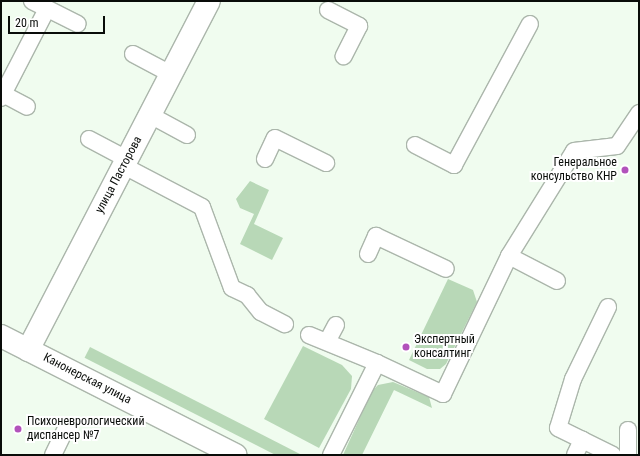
<!DOCTYPE html>
<html>
<head>
<meta charset="utf-8">
<style>
	body { margin:0 }
	#map { position:relative; width:640px; height:456px; overflow:hidden; background:#f0fcef; font-family:"Roboto Condensed",sans-serif }
	div>[style] { position:absolute }
	.green>* { inset:0; background:#b8d8b7; transform-origin:0 0 }
	.roads { filter:drop-shadow(1px 0 #abb6ab) drop-shadow(-1px 0 #abb6ab) drop-shadow(0 1px #abb6ab) drop-shadow(0 -1px #abb6ab) }
	.lane>* { height:16px; margin:-8px; padding:0 8px; transform-origin:8px; border-radius:8px; background:#fff }
	.street>* { height:22px; margin:-11px; padding:0 11px; transform-origin:11px; border-radius:11px; background:#fff }
	.dots>* { width:11px; height:11px; translate:-50% -50%; box-sizing:border-box; border:2px solid #fff; border-radius:50% }
	span { translate:-50% -50%; white-space:nowrap; text-align:center; line-height:1.15; -webkit-text-stroke:4px #fff; paint-order:stroke }
	.poi-label { font-size:12px; color:#090c09 }
	.right { translate:-100% -50%; text-align:right }
	.left { translate:0 -50%; text-align:left }
	.street-label { font-size:12px; color:#090c09 }
	.frame { position:absolute; inset:0; border:2px solid #090c09; pointer-events:none }
	.scale { position:absolute; left:8px; top:16px; width:97px; height:18px; box-sizing:border-box; border:2px solid #090c09; border-top:0; padding-left:5px; font-size:12px; line-height:14px; white-space:nowrap; color:#090c09; -webkit-text-stroke:3px #fff; paint-order:stroke }
</style>
</head>
<body>
<div id="map">
	<div class="green">
		<i style="clip-path:polygon(250px 181px,269px 190px,254px 224px,283px 238px,272px 260px,240px 244px,254px 214px,240px 208px,236px 199px)"></i>
		<i style="clip-path:polygon(448px 279px,473px 290px,477px 302px,446px 364px,440px 369px,427px 369px,409px 360px)"></i>
		<i style="clip-path:polygon(303px 346px,342px 365px,352px 376px,351px 389px,319px 448px,264px 419px)"></i>
		<i style="left:90px;top:347px;width:240px;height:12px;rotate:27deg"></i>
		<i style="clip-path:polygon(393px 382px,429px 397px,432px 408px,394px 390px,362px 455px,343px 455px,372px 391px,378px 385px)"></i>
	</div>
	<div class="roads">
		<div class="lane">
			<i style="left:32px;top:1px;width:51px;rotate:26.6deg"></i>
			<i style="left:328px;top:10px;width:35px;rotate:27deg"></i>
			<i style="left:359px;top:26px;width:34px;rotate:117deg"></i>
			<i style="left:133px;top:54px;width:43px;rotate:27.8deg"></i>
			<i style="left:3px;top:94px;width:27px;rotate:28deg"></i>
			<i style="left:1px;top:98px;width:100px;rotate:-62.7deg"></i>
			<i style="left:150px;top:115px;width:42px;rotate:28.4deg"></i>
			<i style="left:89px;top:139px;width:43px;rotate:27.8deg"></i>
			<i style="left:415px;top:145px;width:44px;rotate:27.1deg"></i>
			<i style="left:454px;top:165px;width:160px;rotate:-61.7deg"></i>
			<i style="left:265px;top:159px;width:23px;rotate:-65deg"></i>
			<i style="left:275px;top:138px;width:57px;rotate:26.1deg"></i>
			<i style="left:124px;top:166px;width:88px;rotate:27.7deg"></i>
			<i style="left:202px;top:207px;width:86px;rotate:69.7deg"></i>
			<i style="left:232px;top:288px;width:17px;rotate:25deg"></i>
			<i style="left:247px;top:295px;width:22px;rotate:51deg"></i>
			<i style="left:261px;top:312px;width:27px;rotate:27deg"></i>
			<i style="left:368px;top:254px;width:20px;rotate:-66deg"></i>
			<i style="left:376px;top:236px;width:77px;rotate:25.2deg"></i>
			<i style="left:509px;top:256px;width:123px;rotate:-58.2deg"></i>
			<i style="left:574px;top:151px;width:43px;rotate:-6.6deg"></i>
			<i style="left:617px;top:146px;width:40px;rotate:-56deg"></i>
			<i style="left:608px;top:307px;width:80px;rotate:115.9deg"></i>
			<i style="left:573px;top:379px;width:51px;rotate:107deg"></i>
			<i style="left:558px;top:428px;width:61px;rotate:26.1deg"></i>
			<i style="left:309px;top:335px;width:74px;rotate:22.4deg"></i>
			<i style="left:328px;top:340px;width:17px;rotate:-62deg"></i>
			<i style="left:53px;top:455px;width:30px;rotate:-64deg"></i>
			<i style="left:331px;top:455px;width:103px;rotate:-63.4deg"></i>
			<i style="left:377px;top:363px;width:73px;rotate:25.2deg"></i>
			<i style="left:443px;top:394px;width:153px;rotate:-64.4deg"></i>
			<i style="left:509px;top:256px;width:54px;rotate:27.5deg"></i>
			<i style="left:575px;top:455px;width:17px;rotate:-65deg"></i>
			<i style="left:628px;top:455px;width:25px;rotate:-90deg"></i>
		</div>
		<div class="street">
			<i style="left:1px;top:336px;width:263px;rotate:26.9deg"></i>
			<i style="left:28px;top:350px;width:393px;rotate:-62.6deg"></i>
		</div>
	</div>
	<div class="dots">
		<i style="left:625px;top:170px;background:#b252bb"></i>
		<i style="left:406px;top:347px;background:#b252bb"></i>
		<i style="left:18px;top:429px;background:#b252bb"></i>
	</div>
	<div class="poi-label">
		<span class="right" style="left:617px;top:170px">Генеральное<br>консульство КНР</span>
		<span class="left" style="left:414px;top:347px">Экспертный<br>консалтинг</span>
		<span class="left" style="left:27px;top:429px">Психоневрологический<br>диспансер №7</span>
	</div>
	<div class="street-label">
		<span style="left:119px;top:175px;rotate:-62deg">улица Пасторова</span>
		<span style="left:87px;top:379px;rotate:27deg">Канонерская улица</span>
	</div>
	<div class="frame"></div>
	<div class="scale">20 m</div>
</div>
</body>
</html>
